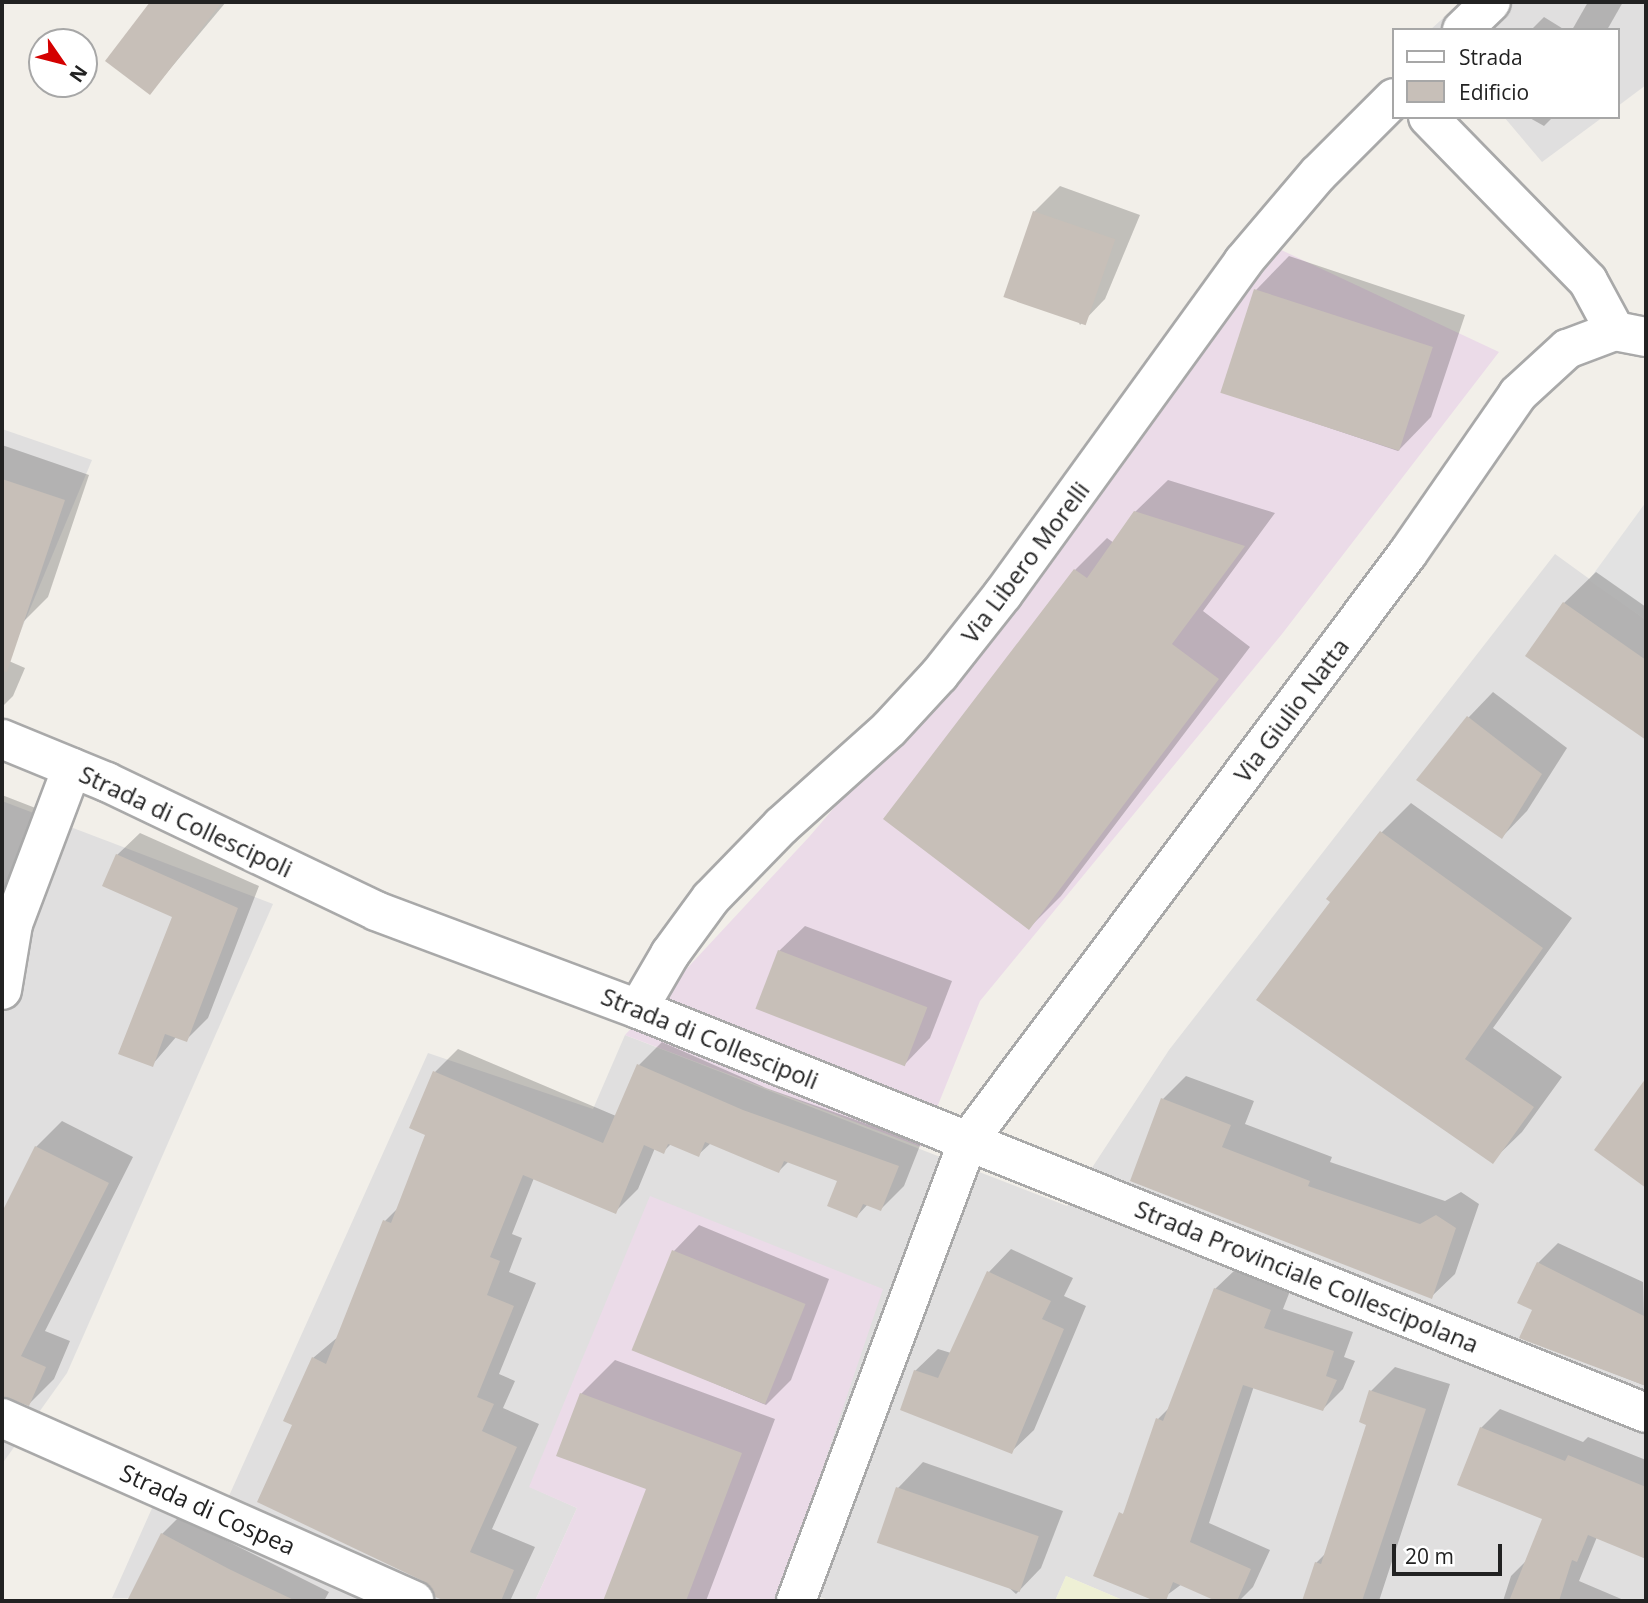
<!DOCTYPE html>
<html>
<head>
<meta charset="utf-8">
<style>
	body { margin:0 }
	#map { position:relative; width:1648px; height:1603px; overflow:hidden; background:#f2efe9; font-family:"Open Sans",sans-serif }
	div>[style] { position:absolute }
	.residential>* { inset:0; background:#e0dfdf }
	.industrial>* { inset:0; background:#ebdbe8 }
	.farmland>* { inset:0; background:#eef0d5 }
	.parking>* { inset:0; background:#e2e2e2 }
	.shadow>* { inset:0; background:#0003 }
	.building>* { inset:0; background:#c7bfb8; transform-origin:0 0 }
	.roads { filter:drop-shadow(2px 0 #a9a9a9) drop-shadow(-2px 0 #a9a9a9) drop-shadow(0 2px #a9a9a9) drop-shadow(0 -2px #a9a9a9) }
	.minor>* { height:38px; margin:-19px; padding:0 19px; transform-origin:19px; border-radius:19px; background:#fff }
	span { translate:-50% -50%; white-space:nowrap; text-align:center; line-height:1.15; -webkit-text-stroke:7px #fff; paint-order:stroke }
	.street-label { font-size:24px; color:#222 }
	.frame { position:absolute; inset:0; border:4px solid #222; pointer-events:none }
	.legend { position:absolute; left:1392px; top:28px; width:228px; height:91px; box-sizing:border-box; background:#fff; border:2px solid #a7a7a7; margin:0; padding:9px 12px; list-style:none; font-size:21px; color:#222 }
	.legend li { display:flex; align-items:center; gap:14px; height:35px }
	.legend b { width:35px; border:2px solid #a7a7a7 }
	.north { position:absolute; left:28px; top:28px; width:70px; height:70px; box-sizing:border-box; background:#fff; border:2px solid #a7a7a7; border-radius:50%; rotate:125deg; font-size:19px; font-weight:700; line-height:28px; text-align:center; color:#222 }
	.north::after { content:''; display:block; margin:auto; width:24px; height:32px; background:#d40000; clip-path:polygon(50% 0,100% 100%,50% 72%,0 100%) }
	.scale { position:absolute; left:1392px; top:1544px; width:110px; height:32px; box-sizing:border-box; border:4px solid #222; border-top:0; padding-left:9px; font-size:21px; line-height:24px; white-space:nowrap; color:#222; -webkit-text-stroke:5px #fff; paint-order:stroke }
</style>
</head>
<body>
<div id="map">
	<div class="residential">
		<i style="clip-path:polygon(1461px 2px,1646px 2px,1646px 85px,1618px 106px,1618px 30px,1430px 30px)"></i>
		<i style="clip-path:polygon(1504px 117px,1603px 117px,1542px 162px)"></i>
		<i style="clip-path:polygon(2px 429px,92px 460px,2px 676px)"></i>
		<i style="clip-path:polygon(1555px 554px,1646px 620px,1646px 1601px,1125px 1601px,1066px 1576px,1055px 1601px,833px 1601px,783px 1587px,530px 1487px,577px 1508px,535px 1601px,112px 1598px,165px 1479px,224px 1507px,428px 1053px,593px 1109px,625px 1035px,1067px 1206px,1169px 1050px)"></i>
		<i style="clip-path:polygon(2px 801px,273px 904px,67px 1373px,2px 1464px)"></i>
	</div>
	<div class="industrial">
		<i style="clip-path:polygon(1277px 248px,1499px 352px,1282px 634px,980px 1001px,921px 1147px,625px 1035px,809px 837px,1060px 545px)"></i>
		<i style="clip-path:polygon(650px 1196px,883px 1289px,778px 1601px,535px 1601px,577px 1508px,529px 1487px)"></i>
	</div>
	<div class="farmland">
		<i style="clip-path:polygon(1066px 1576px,1125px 1601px,1055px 1601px)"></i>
	</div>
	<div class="parking">
		<i style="clip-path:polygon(1646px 502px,1646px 620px,1589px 580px)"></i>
	</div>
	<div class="shadow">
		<i style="clip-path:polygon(153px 2px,226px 2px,150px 93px,107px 61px)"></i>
		<i style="clip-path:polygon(1588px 2px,1623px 2px,1607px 30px,1572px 30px)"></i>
		<i style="clip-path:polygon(1544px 17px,1565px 30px,1531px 30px)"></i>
		<i style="clip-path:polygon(1528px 117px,1553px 117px,1544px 126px)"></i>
		<i style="clip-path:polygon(1060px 186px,1140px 215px,1105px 299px,1080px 325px,1034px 212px)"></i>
		<i style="clip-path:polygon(1289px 256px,1465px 315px,1431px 417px,1398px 451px,1222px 392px,1256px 290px)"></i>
		<i style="clip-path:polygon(2px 445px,89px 475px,48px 597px,22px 623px,2px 616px)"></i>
		<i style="clip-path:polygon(1168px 480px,1275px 513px,1203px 611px,1250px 647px,1061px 896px,1029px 928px,1075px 570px,1107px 538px,1114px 543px,1135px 512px)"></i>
		<i style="clip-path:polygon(1596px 572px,1646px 607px,1646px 738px,1528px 655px,1564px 603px)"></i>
		<i style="clip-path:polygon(2px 658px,25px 668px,13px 696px,2px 707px)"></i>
		<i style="clip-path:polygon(1493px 692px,1567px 748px,1527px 811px,1502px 837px,1468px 718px)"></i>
		<i style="clip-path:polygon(2px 795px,38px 809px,16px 857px,2px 906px)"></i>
		<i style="clip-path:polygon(1411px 803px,1572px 918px,1493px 1028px,1562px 1077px,1522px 1132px,1492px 1161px,1381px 833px)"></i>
		<i style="clip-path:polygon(140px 833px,259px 886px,208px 1018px,186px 1040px,177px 1036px,152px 1065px,175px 916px,117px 855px)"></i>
		<i style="clip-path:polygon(805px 926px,952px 981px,930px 1038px,905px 1064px,779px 951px)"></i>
		<i style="clip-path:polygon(662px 1042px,766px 1088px,921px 1143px,904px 1186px,881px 1209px,868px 1204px,857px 1216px,840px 1180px,789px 1161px,779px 1171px,711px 1143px,698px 1155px,671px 1144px,663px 1152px,655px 1148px,638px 1189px,615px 1212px,534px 1178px,512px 1234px,522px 1238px,509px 1272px,536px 1283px,499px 1374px,515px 1381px,503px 1408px,539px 1424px,492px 1529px,535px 1547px,510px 1601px,451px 1601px,436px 1595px,294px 1424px,313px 1358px,339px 1336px,385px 1221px,399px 1207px,428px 1134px,435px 1072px,458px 1049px,616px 1116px,639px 1065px)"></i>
		<i style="clip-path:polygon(1186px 1076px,1254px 1101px,1245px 1124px,1332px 1157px,1330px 1162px,1445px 1201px,1461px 1192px,1479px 1204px,1455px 1274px,1431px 1297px,1132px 1180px,1163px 1099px)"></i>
		<i style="clip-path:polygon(1646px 1081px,1646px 1186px,1596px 1150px)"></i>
		<i style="clip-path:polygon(62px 1121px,133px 1157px,45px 1331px,70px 1341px,54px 1379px,29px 1404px,2px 1395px,2px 1216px,36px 1147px)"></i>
		<i style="clip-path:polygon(699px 1225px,829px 1279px,791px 1380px,766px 1405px,633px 1349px,674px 1251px)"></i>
		<i style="clip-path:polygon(1558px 1243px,1643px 1282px,1646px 1386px,1521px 1337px,1534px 1310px,1538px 1263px)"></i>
		<i style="clip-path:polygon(1011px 1249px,1073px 1278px,1064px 1296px,1086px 1306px,1034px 1430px,1011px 1452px,915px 1371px,938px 1349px,951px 1353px,989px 1272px)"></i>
		<i style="clip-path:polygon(1235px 1270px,1290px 1291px,1283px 1309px,1353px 1332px,1344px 1357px,1355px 1361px,1343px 1389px,1323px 1409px,1254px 1386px,1209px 1523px,1270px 1550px,1253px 1587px,1239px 1601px,1220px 1601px,1182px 1584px,1159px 1601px,1095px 1575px,1127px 1506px,1158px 1419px,1170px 1407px,1215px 1289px)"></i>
		<i style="clip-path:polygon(615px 1360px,775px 1419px,706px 1601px,605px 1601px,648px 1488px,581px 1394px)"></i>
		<i style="clip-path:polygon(1395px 1367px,1450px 1384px,1379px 1601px,1304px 1601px,1316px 1563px,1327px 1552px,1369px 1424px,1371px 1391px)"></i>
		<i style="clip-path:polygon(1500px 1409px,1583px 1442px,1588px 1437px,1646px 1460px,1646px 1557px,1597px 1537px,1579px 1581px,1626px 1601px,1503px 1601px,1511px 1576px,1527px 1560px,1544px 1518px,1481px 1428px)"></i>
		<i style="clip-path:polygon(923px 1462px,1063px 1511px,1041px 1568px,1016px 1594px,898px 1488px)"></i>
		<i style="clip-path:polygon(179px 1517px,329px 1592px,324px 1601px,143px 1601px,132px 1596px,162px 1534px)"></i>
	</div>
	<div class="building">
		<i style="clip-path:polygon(150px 2px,222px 2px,150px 95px,105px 61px)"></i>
		<i style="left:1033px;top:211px;width:87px;height:91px;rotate:19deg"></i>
		<i style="left:1254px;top:289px;width:188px;height:109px;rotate:18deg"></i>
		<i style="clip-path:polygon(2px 479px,65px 500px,7px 672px,2px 671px)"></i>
		<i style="clip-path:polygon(1134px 511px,1245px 546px,1172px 644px,1219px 679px,1029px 930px,883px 819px,1074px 569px,1087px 578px)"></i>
		<i style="clip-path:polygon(1563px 602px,1646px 660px,1646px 740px,1525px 656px)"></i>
		<i style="clip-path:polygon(1467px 716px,1542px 774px,1502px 839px,1416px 780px)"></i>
		<i style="clip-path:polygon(1380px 831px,1543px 948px,1465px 1059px,1534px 1107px,1493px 1164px,1256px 1000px,1330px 902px,1326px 899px)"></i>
		<i style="clip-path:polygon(116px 854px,238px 908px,187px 1042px,165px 1034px,153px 1067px,118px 1054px,172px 917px,102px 886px)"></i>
		<i style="left:778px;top:950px;width:160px;height:63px;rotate:21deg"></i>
		<i style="clip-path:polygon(637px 1064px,743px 1110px,899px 1166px,881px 1211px,863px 1204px,857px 1218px,827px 1206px,837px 1181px,784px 1161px,779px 1173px,705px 1142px,699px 1157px,668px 1144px,664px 1154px,644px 1145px,616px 1214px,523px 1175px,490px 1257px,500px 1261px,487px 1295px,514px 1306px,477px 1397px,494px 1404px,482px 1431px,517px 1447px,470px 1552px,514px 1570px,501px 1601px,446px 1601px,435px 1597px,423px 1581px,257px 1502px,292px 1425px,283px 1421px,312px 1357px,326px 1364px,383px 1220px,391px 1223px,425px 1135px,409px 1128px,433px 1071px,603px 1143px)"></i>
		<i style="clip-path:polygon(1646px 1078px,1646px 1188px,1594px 1150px)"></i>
		<i style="clip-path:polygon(1161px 1098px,1231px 1125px,1222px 1147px,1310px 1181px,1308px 1186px,1420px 1224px,1436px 1215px,1456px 1228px,1432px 1299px,1130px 1181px)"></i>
		<i style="clip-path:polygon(35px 1146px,109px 1183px,21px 1356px,46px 1367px,29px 1406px,2px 1396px,2px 1212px)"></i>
		<i style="left:672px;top:1250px;width:144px;height:108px;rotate:22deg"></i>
		<i style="clip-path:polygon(1537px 1262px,1646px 1317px,1646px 1386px,1519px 1338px,1532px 1310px,1517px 1303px)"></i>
		<i style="clip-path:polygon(987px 1271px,1051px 1301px,1042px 1319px,1064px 1329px,1012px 1454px,900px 1410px,914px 1370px,938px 1378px)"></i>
		<i style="clip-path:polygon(1214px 1288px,1271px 1310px,1264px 1328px,1334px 1351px,1326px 1376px,1337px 1380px,1323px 1411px,1243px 1385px,1190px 1542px,1251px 1569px,1237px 1601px,1216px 1601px,1173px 1582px,1166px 1601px,1155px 1601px,1093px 1576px,1119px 1512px,1123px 1514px,1156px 1418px,1163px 1421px)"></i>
		<i style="clip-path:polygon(1369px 1390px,1426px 1409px,1362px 1601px,1302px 1601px,1315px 1562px,1321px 1564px,1366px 1425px,1359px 1422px)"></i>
		<i style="clip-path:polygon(580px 1393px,742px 1453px,686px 1601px,603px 1601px,646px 1489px,556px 1456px)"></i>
		<i style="clip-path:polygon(1480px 1427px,1565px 1461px,1568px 1455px,1646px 1487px,1646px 1559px,1588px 1535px,1577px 1562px,1572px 1560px,1559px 1601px,1509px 1601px,1542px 1519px,1457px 1485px)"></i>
		<i style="left:896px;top:1487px;width:151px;height:59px;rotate:19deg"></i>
		<i style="clip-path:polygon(161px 1533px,229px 1569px,296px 1601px,127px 1601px)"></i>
	</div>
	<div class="roads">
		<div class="minor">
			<i style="left:1462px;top:30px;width:40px;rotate:-44deg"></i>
			<i style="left:1428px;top:117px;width:229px;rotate:45.7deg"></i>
			<i style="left:1588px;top:281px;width:57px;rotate:61.6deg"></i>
			<i style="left:2px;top:739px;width:113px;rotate:22.3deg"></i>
			<i style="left:107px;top:782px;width:298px;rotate:25.6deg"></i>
			<i style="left:376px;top:911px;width:280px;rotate:20.5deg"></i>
			<i style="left:638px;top:1009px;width:1086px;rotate:21.84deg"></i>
			<i style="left:2px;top:990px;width:67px;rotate:-80.5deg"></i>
			<i style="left:13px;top:924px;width:167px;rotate:-69.3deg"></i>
			<i style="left:638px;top:1009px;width:64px;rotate:-59.8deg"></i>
			<i style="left:670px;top:954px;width:69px;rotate:-53.8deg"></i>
			<i style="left:711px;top:898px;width:100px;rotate:-45.8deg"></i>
			<i style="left:781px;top:826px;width:145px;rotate:-41.9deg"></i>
			<i style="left:889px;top:729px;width:74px;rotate:-47.2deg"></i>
			<i style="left:939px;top:675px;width:103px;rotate:-51.7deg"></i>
			<i style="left:1003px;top:594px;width:410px;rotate:-54.1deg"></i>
			<i style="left:1243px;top:262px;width:116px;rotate:-49.6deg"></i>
			<i style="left:1318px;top:174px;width:107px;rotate:-45deg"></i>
			<i style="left:2px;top:1418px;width:451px;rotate:23.9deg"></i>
			<i style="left:796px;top:1601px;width:491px;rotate:-69.5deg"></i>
			<i style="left:968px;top:1141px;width:734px;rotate:-53.19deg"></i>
			<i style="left:1408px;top:553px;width:193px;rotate:-55.3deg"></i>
			<i style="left:1518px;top:394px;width:67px;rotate:-42.6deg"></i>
			<i style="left:1567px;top:349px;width:51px;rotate:-20.6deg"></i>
			<i style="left:1615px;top:331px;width:32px;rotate:11deg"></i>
		</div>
	</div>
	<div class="street-label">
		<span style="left:1025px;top:562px;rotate:-53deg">Via Libero Morelli</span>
		<span style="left:1291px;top:710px;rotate:-53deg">Via Giulio Natta</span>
		<span style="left:186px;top:821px;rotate:25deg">Strada di Collescipoli</span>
		<span style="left:710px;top:1038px;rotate:22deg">Strada di Collescipoli</span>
		<span style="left:1307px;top:1276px;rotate:22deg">Strada Provinciale Collescipolana</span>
		<span style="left:208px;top:1509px;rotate:24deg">Strada di Cospea</span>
	</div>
	<div class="frame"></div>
	<ul class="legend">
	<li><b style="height:9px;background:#fff"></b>Strada</li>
	<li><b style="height:19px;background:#c7bfb8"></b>Edificio</li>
	</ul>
	<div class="north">N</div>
	<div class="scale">20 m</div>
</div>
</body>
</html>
